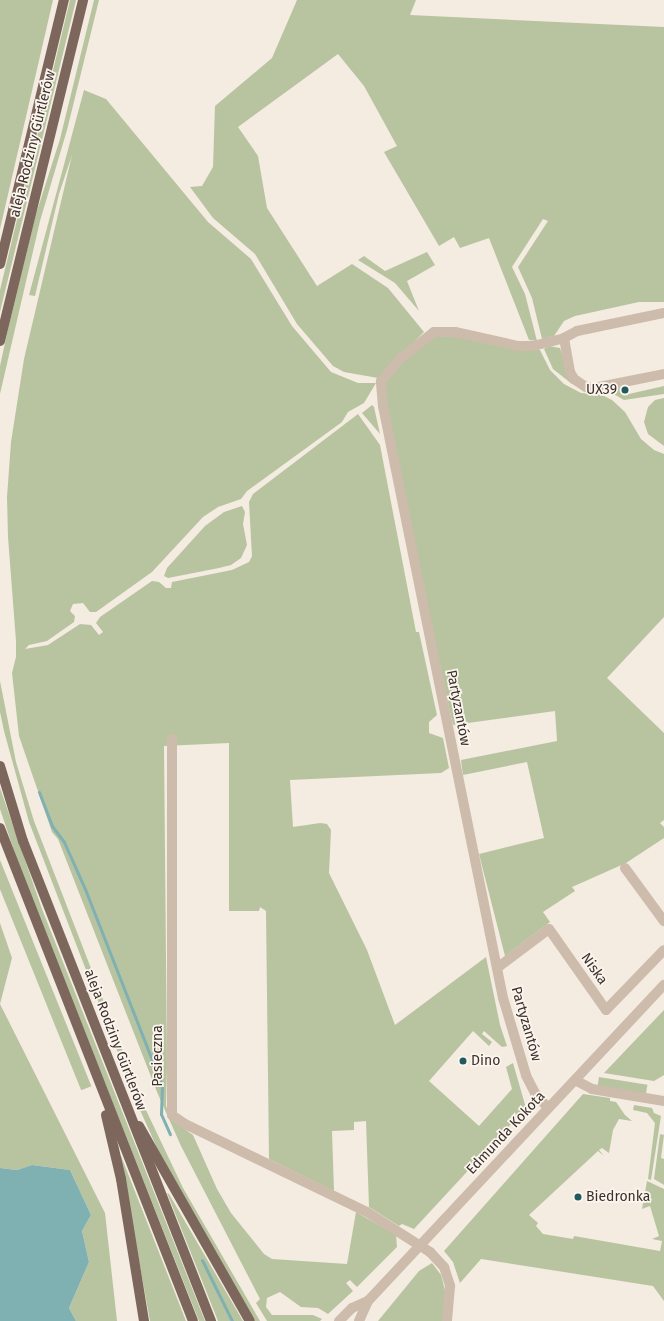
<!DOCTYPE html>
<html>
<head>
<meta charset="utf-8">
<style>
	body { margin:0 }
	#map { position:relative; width:664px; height:1321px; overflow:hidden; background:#f4ebe1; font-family:"Fira Sans",sans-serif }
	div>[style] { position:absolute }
	.green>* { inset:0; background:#b8c4a0; transform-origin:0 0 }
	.water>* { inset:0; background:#7fb0b2 }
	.stream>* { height:3px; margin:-1.5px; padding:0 1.5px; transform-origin:1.5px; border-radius:1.5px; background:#7fb0b2 }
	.minor>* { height:10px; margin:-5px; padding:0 5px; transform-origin:5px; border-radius:5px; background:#cdbbac }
	.major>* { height:10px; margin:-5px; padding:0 5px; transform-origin:5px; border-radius:5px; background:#7d675c }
	.dots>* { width:11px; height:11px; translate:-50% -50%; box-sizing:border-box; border:2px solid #fbf5ee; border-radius:50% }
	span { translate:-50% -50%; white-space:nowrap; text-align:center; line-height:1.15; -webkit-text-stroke:3.5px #fbf5ee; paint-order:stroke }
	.street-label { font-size:14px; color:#3b302b }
	.poi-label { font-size:14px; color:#3b302b }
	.right { translate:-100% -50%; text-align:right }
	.left { translate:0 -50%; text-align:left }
</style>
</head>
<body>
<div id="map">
	<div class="green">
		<i style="clip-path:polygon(0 0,53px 0,0 229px)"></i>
		<i style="clip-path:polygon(70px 0,76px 0,0 312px,0 290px)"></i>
		<i style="clip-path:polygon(94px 0,99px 0,67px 130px,40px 221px,0 394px,0 366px,8px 329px,36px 214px,60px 139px)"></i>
		<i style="clip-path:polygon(297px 0,416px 0,410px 15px,664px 27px,664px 302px,639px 302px,575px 316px,564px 321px,554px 336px,542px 339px,532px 298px,518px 267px,548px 221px,543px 219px,512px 267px,525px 294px,537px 341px,529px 340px,489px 238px,460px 248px,454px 237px,439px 246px,384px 152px,397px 146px,364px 86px,338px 54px,238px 127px,258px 156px,267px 208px,317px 286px,352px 264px,388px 288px,424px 332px,378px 378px,344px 372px,333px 366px,297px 324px,255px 254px,213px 218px,190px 187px,202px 186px,213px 167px,215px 106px,272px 58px)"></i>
		<i style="clip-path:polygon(84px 90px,106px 99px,208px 222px,251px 259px,292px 326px,331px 372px,358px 383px,376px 383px,364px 403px,348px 412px,342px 422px,247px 491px,241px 499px,218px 507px,203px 517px,152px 572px,96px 612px,90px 612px,83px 603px,73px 604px,70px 611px,75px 616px,74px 622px,47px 641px,29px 645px,25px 649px,48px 645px,80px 624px,91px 625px,99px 635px,103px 632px,96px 623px,100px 617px,152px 581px,159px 582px,166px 588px,171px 588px,172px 582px,232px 570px,249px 562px,252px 556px,249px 502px,253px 494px,358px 414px,380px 445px,416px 632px,419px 632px,437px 715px,429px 722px,429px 733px,443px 738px,449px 768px,441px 773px,290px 780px,293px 827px,320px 823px,327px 824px,331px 830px,329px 873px,367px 950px,395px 1025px,486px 957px,500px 1025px,507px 1046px,502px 1047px,484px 1031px,482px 1034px,492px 1042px,489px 1046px,473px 1031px,429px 1081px,479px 1126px,512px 1089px,506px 1067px,513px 1063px,526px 1108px,414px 1229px,402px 1224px,399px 1226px,369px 1207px,366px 1121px,354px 1122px,354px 1130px,332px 1131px,334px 1191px,269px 1159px,266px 911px,260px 907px,259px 911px,229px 911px,229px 743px,164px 746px,167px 1065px,166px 1105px,169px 1118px,193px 1135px,217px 1189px,231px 1213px,264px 1254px,272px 1259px,347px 1264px,356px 1212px,396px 1235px,397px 1247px,357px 1287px,350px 1280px,346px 1283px,353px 1291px,328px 1314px,318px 1308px,301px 1307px,280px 1292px,267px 1298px,266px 1307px,272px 1315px,313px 1315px,322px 1319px,320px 1321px,267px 1321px,256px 1303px,260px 1299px,181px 1146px,157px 1092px,58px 839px,52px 832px,19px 736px,12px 673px,16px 657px,16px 641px,8px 537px,7px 497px,11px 442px,24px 359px,72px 155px,59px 194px,35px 296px,29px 295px)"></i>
		<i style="clip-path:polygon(427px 252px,435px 265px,407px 281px,419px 311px,395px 283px,358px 260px,364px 256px,385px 271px)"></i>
		<i style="clip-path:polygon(430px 334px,533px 346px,540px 350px,550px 370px,564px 384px,581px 393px,602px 395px,612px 400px,625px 412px,641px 439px,654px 450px,664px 454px,664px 617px,607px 678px,664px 733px,664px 820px,660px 823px,664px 827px,664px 838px,626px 863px,572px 887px,575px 891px,543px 912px,550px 922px,505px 956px,479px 854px,544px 838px,527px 762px,463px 775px,461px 760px,557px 741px,555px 711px,453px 725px,402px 496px,381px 381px)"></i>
		<i style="clip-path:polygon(549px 346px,560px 348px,572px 384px,553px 369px,544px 349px)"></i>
		<i style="clip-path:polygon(664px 386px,664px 394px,624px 400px,607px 390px,622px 387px,623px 394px,629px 394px)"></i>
		<i style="clip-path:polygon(664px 398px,664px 446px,648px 434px,644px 422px,648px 407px,655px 400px)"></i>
		<i style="clip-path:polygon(372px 405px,374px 407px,380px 434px,362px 413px)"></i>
		<i style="clip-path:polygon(242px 506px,245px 512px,243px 524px,247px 545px,241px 558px,231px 565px,219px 568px,168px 578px,164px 576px,167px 568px,205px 526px,224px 512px)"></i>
		<i style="clip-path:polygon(0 681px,16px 762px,34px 821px,145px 1108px,183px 1188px,260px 1321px,254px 1321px,162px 1159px,140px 1110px,29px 822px,4px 731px,0 712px)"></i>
		<i style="clip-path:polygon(0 788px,42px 909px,205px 1321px,199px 1321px,21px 871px,0 809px)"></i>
		<i style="left:0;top:860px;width:244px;height:11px;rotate:68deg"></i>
		<i style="clip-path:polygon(0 923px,12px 958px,0 1004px,105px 1213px,117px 1321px,76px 1321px,69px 1308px,89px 1262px,82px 1231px,91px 1215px,70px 1170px,32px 1165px,17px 1170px,0 1168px)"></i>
		<i style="clip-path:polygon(664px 1010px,664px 1075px,654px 1081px,604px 1073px)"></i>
		<i style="left:599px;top:1077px;width:49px;height:10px;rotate:9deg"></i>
		<i style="clip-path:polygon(583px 1094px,610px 1098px,610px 1101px,616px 1102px,625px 1115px,632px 1121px,619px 1119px,613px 1130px,609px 1153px,602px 1148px,599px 1150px,604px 1156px,598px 1151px,529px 1215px,538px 1223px,536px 1226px,543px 1234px,573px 1239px,574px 1236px,660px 1251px,662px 1241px,652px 1239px,659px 1236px,650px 1206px,642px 1209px,647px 1181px,664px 1189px,664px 1301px,653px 1286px,481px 1259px,460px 1283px,453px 1262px,444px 1251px)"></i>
		<i style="clip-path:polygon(634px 1105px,652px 1108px,654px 1113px,661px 1116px,651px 1180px,648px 1179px,655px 1123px,647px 1113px,633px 1110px)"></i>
		<i style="clip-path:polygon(660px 1134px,664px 1135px,661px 1158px,664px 1159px,664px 1185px,654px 1179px)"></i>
		<i style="clip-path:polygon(120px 1156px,121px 1156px,186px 1321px,150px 1321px)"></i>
		<i style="clip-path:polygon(167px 1193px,169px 1194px,243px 1321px,218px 1321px)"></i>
		<i style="clip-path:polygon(432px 1263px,441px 1275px,445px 1290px,444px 1321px,378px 1321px,419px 1271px)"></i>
	</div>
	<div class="water">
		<i style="clip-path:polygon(32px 1165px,70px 1170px,91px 1215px,82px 1231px,89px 1262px,69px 1308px,76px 1321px,0 1321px,0 1168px,17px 1170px)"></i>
	</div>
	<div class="stream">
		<i style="left:39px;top:792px;width:36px;rotate:69deg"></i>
		<i style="left:52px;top:826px;width:20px;rotate:53deg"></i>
		<i style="left:64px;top:842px;width:51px;rotate:65.9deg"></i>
		<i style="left:85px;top:889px;width:211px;rotate:68.6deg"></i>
		<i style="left:162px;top:1085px;width:29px;rotate:92deg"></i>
		<i style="left:161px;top:1114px;width:22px;rotate:66deg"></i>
		<i style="left:202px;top:1260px;width:68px;rotate:63.8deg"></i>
	</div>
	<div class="minor">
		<i style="left:564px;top:338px;width:35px;rotate:80deg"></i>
		<i style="left:570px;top:372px;width:8px;rotate:60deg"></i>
		<i style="left:574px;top:379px;width:14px;rotate:34deg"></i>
		<i style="left:586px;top:387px;width:8px;rotate:7deg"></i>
		<i style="left:594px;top:388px;width:71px;rotate:-11.3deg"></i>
		<i style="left:172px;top:739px;width:376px;rotate:90deg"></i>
		<i style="left:172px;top:1115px;width:16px;rotate:35deg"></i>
		<i style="left:185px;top:1124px;width:202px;rotate:25.8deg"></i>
		<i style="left:367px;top:1212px;width:75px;rotate:32.4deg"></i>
		<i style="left:430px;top:1252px;width:21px;rotate:47deg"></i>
		<i style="left:444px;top:1267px;width:20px;rotate:72deg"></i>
		<i style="left:450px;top:1286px;width:35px;rotate:95deg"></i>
		<i style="left:625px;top:868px;width:66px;rotate:53.7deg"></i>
		<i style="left:497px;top:968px;width:65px;rotate:-36.9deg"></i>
		<i style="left:549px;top:929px;width:99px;rotate:54.9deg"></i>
		<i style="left:606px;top:1010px;width:83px;rotate:-46deg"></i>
		<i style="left:575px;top:1080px;width:19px;rotate:28deg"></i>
		<i style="left:592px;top:1089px;width:73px;rotate:9.5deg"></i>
		<i style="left:548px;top:1108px;width:20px;rotate:-131deg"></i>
		<i style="left:535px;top:1093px;width:20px;rotate:-117deg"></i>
		<i style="left:526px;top:1075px;width:80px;rotate:-106.6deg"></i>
		<i style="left:503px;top:998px;width:604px;rotate:-101.46deg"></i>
		<i style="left:383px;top:406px;width:25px;rotate:-95deg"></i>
		<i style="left:381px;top:381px;width:30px;rotate:-49deg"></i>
		<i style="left:401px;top:358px;width:42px;rotate:-38.2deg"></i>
		<i style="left:434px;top:332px;width:21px"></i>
		<i style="left:455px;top:332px;width:65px;rotate:12.5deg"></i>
		<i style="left:518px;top:346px;width:15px"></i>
		<i style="left:533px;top:346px;width:32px;rotate:-14deg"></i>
		<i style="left:564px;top:338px;width:15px;rotate:-28deg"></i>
		<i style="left:577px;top:331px;width:89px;rotate:-11.7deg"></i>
		<i style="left:339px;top:1321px;width:18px;rotate:-45deg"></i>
		<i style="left:352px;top:1308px;width:17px;rotate:-24deg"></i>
		<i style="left:359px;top:1321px;width:22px;rotate:-66deg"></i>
		<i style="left:368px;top:1301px;width:433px;rotate:-46.9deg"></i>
	</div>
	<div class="major">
		<i style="left:0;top:264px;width:272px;rotate:-76.4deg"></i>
		<i style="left:0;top:341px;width:351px;rotate:-76.3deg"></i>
		<i style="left:0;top:766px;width:78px;rotate:73deg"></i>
		<i style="left:23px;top:841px;width:516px;rotate:68.61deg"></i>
		<i style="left:0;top:828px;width:529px;rotate:68.62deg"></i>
		<i style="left:106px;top:1115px;width:66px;rotate:76.8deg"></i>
		<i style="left:121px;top:1179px;width:144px;rotate:80.8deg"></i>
		<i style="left:139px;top:1126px;width:224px;rotate:60.4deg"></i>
	</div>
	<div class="dots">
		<i style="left:625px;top:390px;background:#1f5a5e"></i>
		<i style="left:463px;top:1061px;background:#1f5a5e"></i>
		<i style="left:578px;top:1197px;background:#1f5a5e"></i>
	</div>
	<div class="street-label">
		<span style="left:33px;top:144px;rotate:-76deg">aleja Rodziny Gürtlerów</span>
		<span style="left:458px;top:708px;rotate:79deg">Partyzantów</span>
		<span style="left:594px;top:969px;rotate:55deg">Niska</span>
		<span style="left:526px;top:1024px;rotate:74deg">Partyzantów</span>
		<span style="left:115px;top:1040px;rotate:69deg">aleja Rodziny Gürtlerów</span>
		<span style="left:158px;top:1056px;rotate:-90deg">Pasieczna</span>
		<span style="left:506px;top:1133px;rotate:-47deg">Edmunda Kokota</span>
	</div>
	<div class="poi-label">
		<span class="right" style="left:617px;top:390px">UX39</span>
		<span class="left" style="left:471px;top:1061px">Dino</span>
		<span class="left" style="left:586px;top:1197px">Biedronka</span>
	</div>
</div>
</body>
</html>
